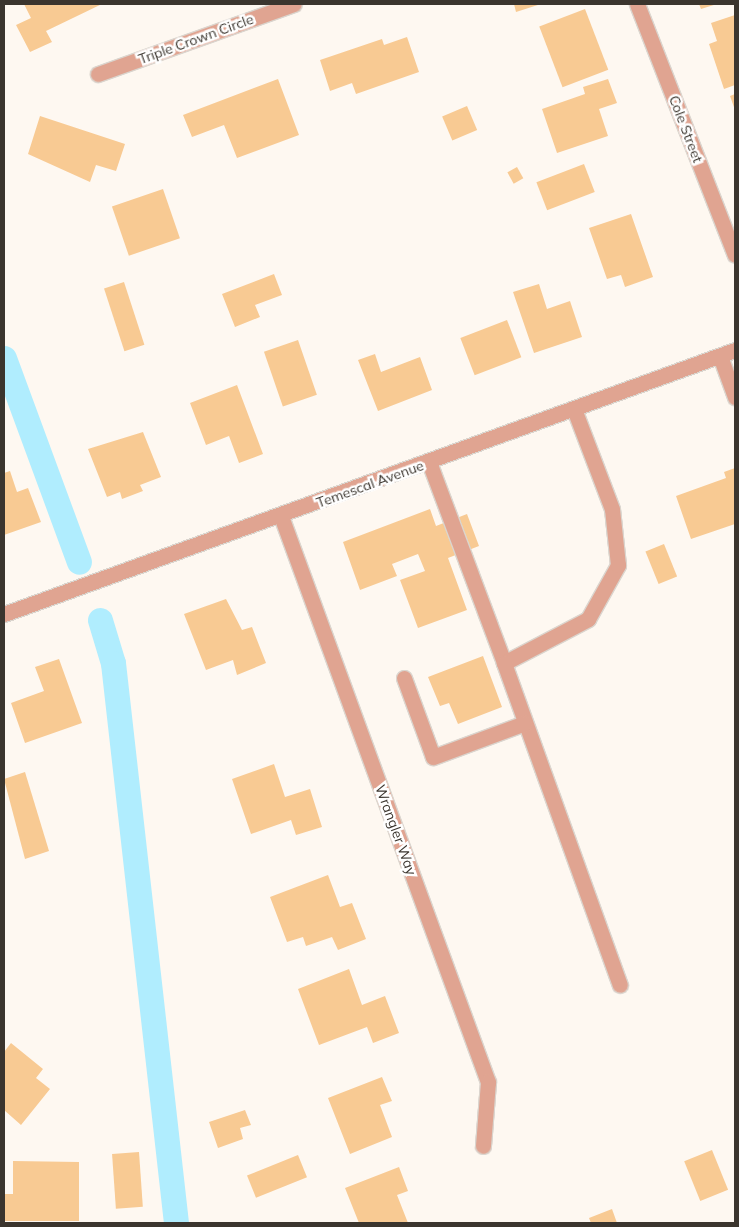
<!DOCTYPE html>
<html>
<head>
<meta charset="utf-8">
<style>
	body { margin:0 }
	#map { position:relative; width:739px; height:1227px; overflow:hidden; background:#fef8f1; font-family:Mulish,sans-serif }
	div>[style] { position:absolute }
	.canal>* { height:25px; margin:-12.5px; padding:0 12.5px; transform-origin:12.5px; border-radius:12.5px; background:#b0edfe }
	.building>* { inset:0; background:#f8ca93; transform-origin:0 0 }
	.roads { filter:drop-shadow(1px 0 #dbd5ce) drop-shadow(-1px 0 #dbd5ce) drop-shadow(0 1px #dbd5ce) drop-shadow(0 -1px #dbd5ce) }
	.minor>* { height:15px; margin:-7.5px; padding:0 7.5px; transform-origin:7.5px; border-radius:7.5px; background:#e0a491 }
	span { translate:-50% -50%; white-space:nowrap; text-align:center; line-height:1.15; -webkit-text-stroke:5px #fff; paint-order:stroke }
	.street-label { font-size:14px; color:#3b352e }
	.frame { position:absolute; inset:0; border:5px solid #3b352e; pointer-events:none }
</style>
</head>
<body>
<div id="map">
	<div class="canal">
		<i style="left:4px;top:358px;width:217px;rotate:69.8deg"></i>
		<i style="left:100px;top:620px;width:45px;rotate:73.2deg"></i>
		<i style="left:113px;top:663px;width:564px;rotate:83.58deg"></i>
	</div>
	<div class="building">
		<i style="clip-path:polygon(24px 4px,102px 4px,46px 31px,52px 42px,30px 52px,16px 25px,31px 18px)"></i>
		<i style="clip-path:polygon(514px 4px,541px 4px,516px 12px)"></i>
		<i style="clip-path:polygon(699px 4px,717px 4px,701px 9px)"></i>
		<i style="left:585px;top:9px;width:65px;height:49px;rotate:69deg"></i>
		<i style="clip-path:polygon(735px 15px,735px 85px,724px 89px,709px 44px,717px 41px,711px 23px)"></i>
		<i style="clip-path:polygon(407px 37px,419px 72px,356px 94px,352px 83px,330px 91px,320px 60px,382px 39px,384px 45px)"></i>
		<i style="clip-path:polygon(278px 79px,299px 135px,237px 158px,224px 125px,192px 137px,183px 115px)"></i>
		<i style="clip-path:polygon(608px 79px,617px 103px,599px 109px,608px 136px,557px 153px,542px 109px,585px 94px,583px 87px)"></i>
		<i style="clip-path:polygon(735px 94px,735px 110px,730px 96px)"></i>
		<i style="left:467px;top:106px;width:26px;height:27px;rotate:67deg"></i>
		<i style="clip-path:polygon(40px 116px,125px 144px,116px 171px,96px 165px,90px 182px,28px 154px)"></i>
		<i style="left:584px;top:164px;width:30px;height:51px;rotate:69deg"></i>
		<i style="left:517px;top:167px;width:13px;height:11px;rotate:61deg"></i>
		<i style="left:163px;top:189px;width:52px;height:54px;rotate:71deg"></i>
		<i style="clip-path:polygon(631px 214px,653px 277px,625px 287px,621px 275px,607px 279px,589px 228px)"></i>
		<i style="clip-path:polygon(274px 274px,282px 295px,255px 305px,260px 317px,235px 327px,222px 294px)"></i>
		<i style="left:124px;top:282px;width:66px;height:21px;rotate:72deg"></i>
		<i style="clip-path:polygon(539px 284px,547px 309px,570px 301px,582px 337px,534px 353px,513px 292px)"></i>
		<i style="left:507px;top:320px;width:40px;height:50px;rotate:69deg"></i>
		<i style="left:298px;top:340px;width:58px;height:36px;rotate:71deg"></i>
		<i style="clip-path:polygon(375px 354px,381px 372px,420px 357px,432px 390px,378px 411px,358px 360px)"></i>
		<i style="clip-path:polygon(237px 385px,263px 454px,239px 463px,229px 436px,206px 445px,190px 403px)"></i>
		<i style="clip-path:polygon(143px 432px,161px 477px,140px 485px,143px 491px,122px 499px,120px 492px,107px 497px,88px 449px)"></i>
		<i style="clip-path:polygon(735px 468px,735px 524px,691px 539px,676px 496px,726px 478px,724px 472px)"></i>
		<i style="clip-path:polygon(10px 471px,17px 492px,28px 488px,41px 522px,4px 535px,4px 473px)"></i>
		<i style="clip-path:polygon(430px 509px,436px 526px,467px 514px,479px 546px,448px 558px,467px 610px,418px 628px,400px 580px,425px 571px,418px 554px,392px 564px,397px 576px,360px 590px,343px 542px)"></i>
		<i style="left:664px;top:544px;width:35px;height:20px;rotate:68deg"></i>
		<i style="clip-path:polygon(226px 599px,242px 630px,252px 627px,266px 663px,237px 675px,233px 660px,206px 670px,184px 614px)"></i>
		<i style="clip-path:polygon(483px 656px,502px 707px,458px 724px,449px 703px,440px 706px,428px 677px)"></i>
		<i style="clip-path:polygon(59px 659px,82px 723px,25px 743px,11px 703px,44px 691px,35px 667px)"></i>
		<i style="clip-path:polygon(274px 764px,285px 797px,310px 789px,322px 827px,296px 835px,291px 820px,251px 834px,232px 779px)"></i>
		<i style="clip-path:polygon(25px 772px,49px 851px,25px 859px,4px 779px)"></i>
		<i style="clip-path:polygon(328px 875px,340px 907px,352px 903px,366px 939px,338px 950px,332px 937px,306px 946px,303px 937px,287px 942px,270px 897px)"></i>
		<i style="clip-path:polygon(349px 969px,362px 1005px,385px 996px,399px 1033px,373px 1043px,367px 1027px,319px 1045px,298px 989px)"></i>
		<i style="clip-path:polygon(11px 1043px,43px 1069px,36px 1078px,50px 1089px,21px 1125px,4px 1110px,4px 1052px)"></i>
		<i style="clip-path:polygon(382px 1077px,392px 1101px,380px 1105px,392px 1137px,350px 1154px,328px 1098px)"></i>
		<i style="clip-path:polygon(245px 1110px,251px 1125px,240px 1128px,243px 1139px,218px 1148px,209px 1122px)"></i>
		<i style="left:712px;top:1150px;width:43px;height:30px;rotate:68deg"></i>
		<i style="left:139px;top:1152px;width:55px;height:27px;rotate:86deg"></i>
		<i style="left:298px;top:1155px;width:24px;height:55px;rotate:68deg"></i>
		<i style="clip-path:polygon(13px 1161px,79px 1162px,79px 1221px,4px 1221px,4px 1194px,13px 1194px)"></i>
		<i style="clip-path:polygon(399px 1167px,408px 1191px,397px 1195px,408px 1223px,359px 1223px,345px 1188px)"></i>
		<i style="clip-path:polygon(612px 1209px,617px 1223px,591px 1223px,589px 1218px)"></i>
	</div>
	<div class="roads">
		<div class="minor">
			<i style="left:637px;top:4px;width:269px;rotate:68.7deg"></i>
			<i style="left:98px;top:74px;width:208px;rotate:-19.7deg"></i>
			<i style="left:720px;top:356px;width:44px;rotate:69.9deg"></i>
			<i style="left:429px;top:462px;width:215px;rotate:69.5deg"></i>
			<i style="left:504px;top:663px;width:95px;rotate:-27.6deg"></i>
			<i style="left:588px;top:619px;width:62px;rotate:-60.9deg"></i>
			<i style="left:618px;top:565px;width:56px;rotate:-96.1deg"></i>
			<i style="left:612px;top:509px;width:107px;rotate:-110.8deg"></i>
			<i style="left:281px;top:516px;width:603px;rotate:69.91deg"></i>
			<i style="left:488px;top:1082px;width:64px;rotate:94.5deg"></i>
			<i style="left:4px;top:614px;width:777px;rotate:-19.86deg"></i>
			<i style="left:504px;top:663px;width:342px;rotate:70.2deg"></i>
			<i style="left:404px;top:678px;width:84px;rotate:69.8deg"></i>
			<i style="left:433px;top:757px;width:98px;rotate:-20.3deg"></i>
		</div>
	</div>
	<div class="street-label">
		<span style="left:196px;top:39px;rotate:-20deg">Triple Crown Circle</span>
		<span style="left:686px;top:129px;rotate:69deg">Cole Street</span>
		<span style="left:370px;top:484px;rotate:-20deg">Temescal Avenue</span>
		<span style="left:396px;top:830px;rotate:70deg">Wrangler Way</span>
	</div>
	<div class="frame"></div>
</div>
</body>
</html>
